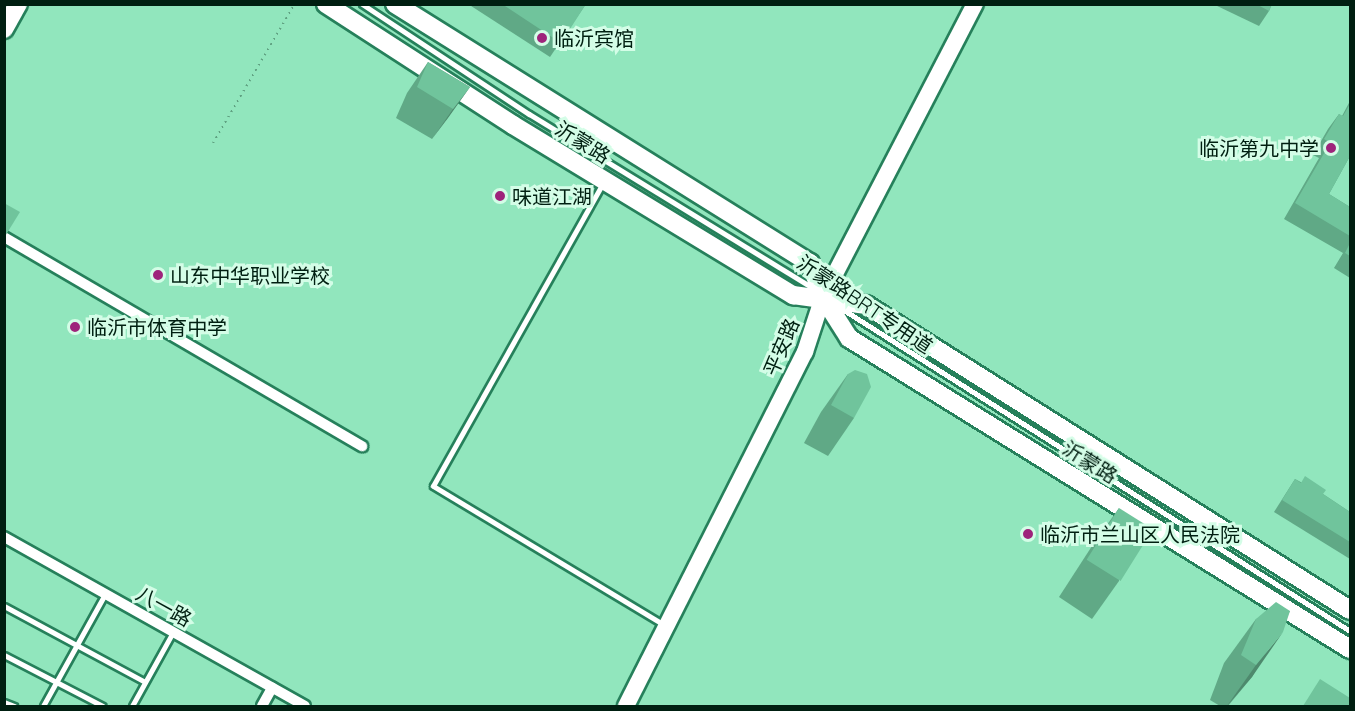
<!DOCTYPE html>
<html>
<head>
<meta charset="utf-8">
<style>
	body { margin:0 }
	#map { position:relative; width:1355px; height:711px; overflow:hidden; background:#91e6bd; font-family:Quicksand,"Noto Sans SC",sans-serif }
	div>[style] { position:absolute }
	.path>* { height:2px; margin-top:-1px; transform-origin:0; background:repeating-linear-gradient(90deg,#5fa181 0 1.5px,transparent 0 6px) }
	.roads { filter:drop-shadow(2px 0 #26805b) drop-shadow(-2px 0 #26805b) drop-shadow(0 2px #26805b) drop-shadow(0 -2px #26805b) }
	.lane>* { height:5px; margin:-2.5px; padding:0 2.5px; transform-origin:2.5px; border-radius:2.5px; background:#fff }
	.street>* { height:10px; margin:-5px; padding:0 5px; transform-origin:5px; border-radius:5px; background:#fff }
	.secondary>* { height:16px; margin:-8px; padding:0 8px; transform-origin:8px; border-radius:8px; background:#fff }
	.primary>* { height:18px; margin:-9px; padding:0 9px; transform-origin:9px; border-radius:9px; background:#fff }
	.wall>* { inset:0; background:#60a986 }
	.shaded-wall>* { inset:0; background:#4e896d }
	.building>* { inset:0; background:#70c49c; transform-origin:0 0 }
	.dots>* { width:16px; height:16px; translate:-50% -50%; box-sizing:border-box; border:3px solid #d4fde7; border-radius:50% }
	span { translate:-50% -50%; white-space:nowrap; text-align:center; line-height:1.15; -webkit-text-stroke:6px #d4fde7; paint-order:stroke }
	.poi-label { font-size:20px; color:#001f11 }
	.left { translate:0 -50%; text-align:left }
	.right { translate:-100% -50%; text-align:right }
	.street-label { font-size:20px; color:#001f11 }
	.frame { position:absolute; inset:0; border:6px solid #001f11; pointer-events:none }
</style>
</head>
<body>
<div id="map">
	<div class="path">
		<i style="left:213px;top:143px;width:160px;rotate:-59.6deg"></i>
	</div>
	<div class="roads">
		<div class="lane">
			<i style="left:362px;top:4px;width:200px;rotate:33.4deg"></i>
			<i style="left:529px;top:114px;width:333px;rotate:31.5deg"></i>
			<i style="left:603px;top:183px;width:347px;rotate:119.3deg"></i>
			<i style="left:433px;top:486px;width:270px;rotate:31deg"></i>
			<i style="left:839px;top:307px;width:605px;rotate:32.38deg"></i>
			<i style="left:4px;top:606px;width:160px;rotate:28.3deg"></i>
			<i style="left:4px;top:655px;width:111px;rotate:27.3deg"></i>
			<i style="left:4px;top:702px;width:11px;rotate:22deg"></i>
			<i style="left:43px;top:706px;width:128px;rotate:-61deg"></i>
			<i style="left:132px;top:706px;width:85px;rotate:-61deg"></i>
		</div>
		<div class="street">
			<i style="left:4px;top:237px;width:415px;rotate:30.3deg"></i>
			<i style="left:4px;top:537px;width:345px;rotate:29.3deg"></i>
			<i style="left:262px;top:706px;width:21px;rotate:-61deg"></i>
		</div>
		<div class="secondary">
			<i style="left:626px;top:706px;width:397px;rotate:-63.2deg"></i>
			<i style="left:805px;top:352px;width:58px;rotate:-71.9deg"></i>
			<i style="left:823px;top:297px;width:330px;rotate:-62.6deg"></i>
		</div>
		<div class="primary">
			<i style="left:326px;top:4px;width:223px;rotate:32.9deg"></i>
			<i style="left:513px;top:125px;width:328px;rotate:31.3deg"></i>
			<i style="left:793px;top:295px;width:74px;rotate:7.8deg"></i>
			<i style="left:866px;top:305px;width:572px;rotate:32.22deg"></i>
			<i style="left:395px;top:4px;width:489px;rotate:32deg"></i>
			<i style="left:810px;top:263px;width:36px;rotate:69deg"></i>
			<i style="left:823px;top:297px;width:49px;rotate:57.6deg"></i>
			<i style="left:849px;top:338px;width:590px;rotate:31.83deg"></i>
			<i style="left:4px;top:29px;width:29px;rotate:-61deg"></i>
		</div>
	</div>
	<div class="wall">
		<i style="clip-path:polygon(468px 4px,586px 4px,550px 57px)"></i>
		<i style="clip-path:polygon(1213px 4px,1272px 4px,1269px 11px,1259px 26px)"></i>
		<i style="clip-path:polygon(428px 62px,470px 87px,432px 139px,396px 118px,407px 93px)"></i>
		<i style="clip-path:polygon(1350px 101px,1350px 156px,1329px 194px,1350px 207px,1350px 278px,1334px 268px,1343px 253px,1284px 219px,1319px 158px,1313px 155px,1328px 129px,1339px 114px,1342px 116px)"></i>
		<i style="clip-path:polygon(848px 374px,854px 418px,828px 456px,804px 443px,821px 412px)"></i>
		<i style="clip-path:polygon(1295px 479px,1323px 494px,1350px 512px,1350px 559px,1274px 512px)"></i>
		<i style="clip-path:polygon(1119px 508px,1119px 581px,1092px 619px,1059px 597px,1092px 546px)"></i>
		<i style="clip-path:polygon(1290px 611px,1252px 677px,1228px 706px,1220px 706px,1210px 700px,1224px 663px,1256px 619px)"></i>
	</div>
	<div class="shaded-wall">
		<i style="clip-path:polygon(470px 87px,448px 118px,432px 139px,453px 109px)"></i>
		<i style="clip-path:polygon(1283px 632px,1252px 677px,1227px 706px,1256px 665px)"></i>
	</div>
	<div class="building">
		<i style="clip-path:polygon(502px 4px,586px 4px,561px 43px)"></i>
		<i style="clip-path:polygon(1256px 4px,1272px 4px,1269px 11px)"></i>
		<i style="clip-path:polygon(428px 62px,470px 87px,453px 109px,417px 87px)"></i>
		<i style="clip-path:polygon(1350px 104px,1350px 156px,1329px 194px,1350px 207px,1350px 236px,1295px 203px,1330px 143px,1324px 139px,1339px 114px,1343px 116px)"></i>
		<i style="clip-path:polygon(4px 203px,20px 212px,4px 238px)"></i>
		<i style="clip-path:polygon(1350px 243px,1350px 256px,1345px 253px)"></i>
		<i style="clip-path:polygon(855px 370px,867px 374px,871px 387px,854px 418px,831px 405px,848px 374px)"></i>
		<i style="clip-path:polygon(1305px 476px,1326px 490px,1323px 494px,1350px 512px,1350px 542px,1282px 500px,1295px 479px,1301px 483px)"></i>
		<i style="left:1119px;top:508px;width:40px;height:61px;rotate:32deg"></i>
		<i style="clip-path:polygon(1276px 602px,1290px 611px,1283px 632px,1256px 665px,1241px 655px,1256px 619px)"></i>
		<i style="clip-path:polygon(1320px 679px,1350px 698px,1350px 706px,1303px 706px)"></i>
	</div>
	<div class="dots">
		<i style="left:542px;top:38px;background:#9e247b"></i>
		<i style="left:1331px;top:148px;background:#9e247b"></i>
		<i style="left:500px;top:196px;background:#9e247b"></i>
		<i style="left:158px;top:275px;background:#9e247b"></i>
		<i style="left:75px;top:327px;background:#9e247b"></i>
		<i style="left:1028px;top:534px;background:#9e247b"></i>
	</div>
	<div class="poi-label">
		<span class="left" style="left:554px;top:38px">临沂宾馆</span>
		<span class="right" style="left:1319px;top:148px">临沂第九中学</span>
		<span class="left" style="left:512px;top:196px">味道江湖</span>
		<span class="left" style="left:170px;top:275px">山东中华职业学校</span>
		<span class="left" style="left:87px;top:327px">临沂市体育中学</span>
		<span class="left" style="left:1040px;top:534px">临沂市兰山区人民法院</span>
	</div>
	<div class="street-label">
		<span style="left:583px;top:142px;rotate:32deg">沂蒙路</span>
		<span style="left:865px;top:304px;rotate:34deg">沂蒙路BRT专用道</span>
		<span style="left:781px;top:347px;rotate:-67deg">平安路</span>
		<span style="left:1090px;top:462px;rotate:32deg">沂蒙路</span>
		<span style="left:164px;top:606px;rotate:29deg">八一路</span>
	</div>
	<div class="frame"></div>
</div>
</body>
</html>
